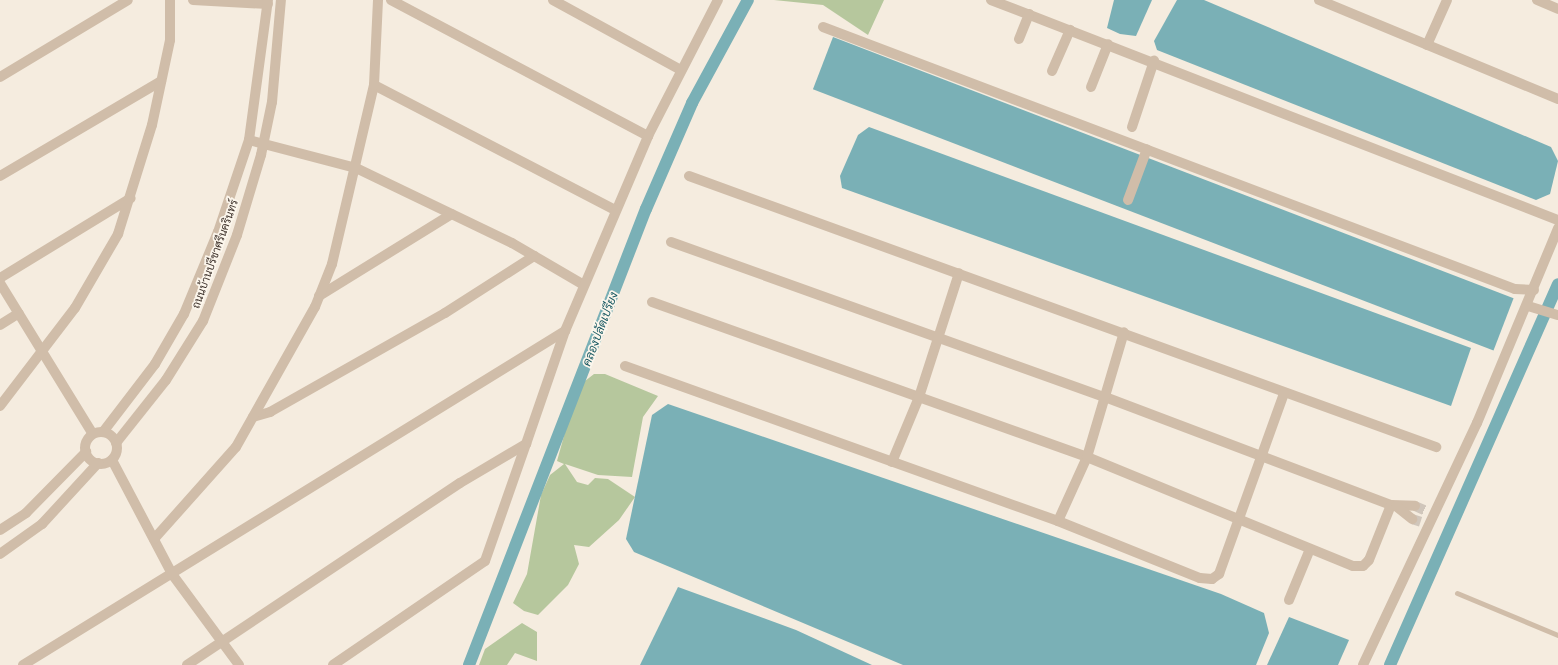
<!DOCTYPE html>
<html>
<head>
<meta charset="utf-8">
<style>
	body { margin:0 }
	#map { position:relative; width:1558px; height:665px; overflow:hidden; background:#f5ecdf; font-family:"Golos Text",Sarabun,sans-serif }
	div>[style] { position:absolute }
	.green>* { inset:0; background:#b6c79d }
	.water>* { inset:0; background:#7ab0b6; transform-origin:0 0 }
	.canal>* { height:12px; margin:-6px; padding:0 6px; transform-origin:6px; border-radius:6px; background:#7ab0b6 }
	.street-tunnel>* { height:10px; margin-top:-5px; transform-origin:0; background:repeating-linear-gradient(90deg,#d0c6bb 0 10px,transparent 0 15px) }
	.lane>* { height:5px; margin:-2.5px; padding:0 2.5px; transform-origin:2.5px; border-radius:2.5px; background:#d0bda9 }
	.street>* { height:10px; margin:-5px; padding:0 5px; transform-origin:5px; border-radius:5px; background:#d0bda9 }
	.street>.ring { margin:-5px; padding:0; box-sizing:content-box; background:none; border:10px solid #d0bda9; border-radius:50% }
	span { translate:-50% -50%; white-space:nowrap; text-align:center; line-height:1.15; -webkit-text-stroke:3.5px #fcf6ec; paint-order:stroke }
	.street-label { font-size:11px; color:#3c3029 }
	.water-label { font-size:12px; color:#1a5a63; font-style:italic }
</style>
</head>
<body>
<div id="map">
	<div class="green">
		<i style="clip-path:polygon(774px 0,884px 0,868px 35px,823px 5px)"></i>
		<i style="clip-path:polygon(594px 374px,605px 374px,658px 396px,643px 417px,632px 477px,598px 475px,565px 464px,577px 482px,588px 485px,595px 478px,608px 479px,635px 497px,619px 520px,589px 547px,574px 545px,579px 564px,568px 585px,538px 615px,524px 611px,513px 603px,527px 574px,541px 495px,550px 475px,564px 464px,557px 461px,572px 407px,585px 381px)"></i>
		<i style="clip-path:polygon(522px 623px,537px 632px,537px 661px,515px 653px,507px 665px,479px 665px,485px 649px)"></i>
	</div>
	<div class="water">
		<i style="clip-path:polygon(1114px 0,1152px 0,1136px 36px,1120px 34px,1107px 28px)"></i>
		<i style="clip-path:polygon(1177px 0,1204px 0,1551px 147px,1558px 161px,1550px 194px,1536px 200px,1157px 50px,1154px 41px)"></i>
		<i style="left:833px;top:37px;width:729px;height:56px;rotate:21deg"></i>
		<i style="clip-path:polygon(869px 127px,1471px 348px,1451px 406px,842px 188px,840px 176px,858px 135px)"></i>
		<i style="clip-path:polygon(668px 404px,1221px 594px,1264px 613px,1269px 633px,1256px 665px,903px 665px,634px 552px,626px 539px,652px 415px)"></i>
		<i style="clip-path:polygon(678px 587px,796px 630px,872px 665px,640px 665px)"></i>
		<i style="clip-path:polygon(1289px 617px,1349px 640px,1338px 665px,1267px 665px)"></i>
	</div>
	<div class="canal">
		<i style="left:469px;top:665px;width:489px;rotate:-68.8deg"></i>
		<i style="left:646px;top:209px;width:116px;rotate:-66.5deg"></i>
		<i style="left:692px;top:103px;width:117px;rotate:-61.5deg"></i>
		<i style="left:1390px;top:665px;width:416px;rotate:-66.2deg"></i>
	</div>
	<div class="street-tunnel">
		<i style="left:1415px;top:506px;width:12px;rotate:24deg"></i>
		<i style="left:1412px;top:519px;width:9px;rotate:18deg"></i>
	</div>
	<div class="lane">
		<i style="left:1457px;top:593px;width:109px;rotate:22.6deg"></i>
	</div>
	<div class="street">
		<i style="left:193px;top:0;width:75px;rotate:3.1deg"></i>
		<i style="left:391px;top:0;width:291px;rotate:27.9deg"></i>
		<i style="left:553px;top:0;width:146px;rotate:28.7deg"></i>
		<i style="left:991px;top:0;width:608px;rotate:21.21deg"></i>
		<i style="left:1319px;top:0;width:259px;rotate:22.5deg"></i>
		<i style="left:1537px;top:0;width:23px;rotate:23deg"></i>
		<i style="left:823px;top:27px;width:740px;rotate:20.74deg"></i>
		<i style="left:1515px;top:289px;width:19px;rotate:3deg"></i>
		<i style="left:1019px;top:39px;width:27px;rotate:-68deg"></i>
		<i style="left:1427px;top:45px;width:49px;rotate:-66deg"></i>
		<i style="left:1052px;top:71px;width:45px;rotate:-66.3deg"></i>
		<i style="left:0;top:77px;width:149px;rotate:-31deg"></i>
		<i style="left:374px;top:85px;width:271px;rotate:27.4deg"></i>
		<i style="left:1091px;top:87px;width:46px;rotate:-68.4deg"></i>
		<i style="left:1132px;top:127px;width:70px;rotate:-71.6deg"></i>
		<i style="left:249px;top:140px;width:111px;rotate:14.7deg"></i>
		<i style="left:356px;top:168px;width:173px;rotate:25.7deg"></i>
		<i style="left:512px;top:243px;width:83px;rotate:30.3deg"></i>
		<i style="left:0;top:176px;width:187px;rotate:-30.5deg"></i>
		<i style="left:689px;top:176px;width:795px;rotate:19.94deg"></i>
		<i style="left:1128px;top:200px;width:54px;rotate:-69.6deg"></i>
		<i style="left:671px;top:242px;width:461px;rotate:19.7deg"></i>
		<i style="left:1105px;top:397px;width:306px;rotate:20.7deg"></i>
		<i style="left:1391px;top:505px;width:24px;rotate:2deg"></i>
		<i style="left:0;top:278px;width:153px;rotate:-31.4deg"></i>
		<i style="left:0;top:283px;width:177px;rotate:58.4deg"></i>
		<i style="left:319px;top:296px;width:156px;rotate:-31.7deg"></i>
		<i style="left:652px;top:302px;width:462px;rotate:19.6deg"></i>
		<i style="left:1087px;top:457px;width:287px;rotate:22.3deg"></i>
		<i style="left:1353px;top:566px;width:10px"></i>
		<i style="left:1363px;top:566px;width:8px;rotate:-45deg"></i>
		<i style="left:1369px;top:560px;width:59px;rotate:-68.2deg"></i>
		<i style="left:1528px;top:306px;width:31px;rotate:17deg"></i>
		<i style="left:0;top:325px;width:22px;rotate:-32deg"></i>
		<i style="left:625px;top:366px;width:460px;rotate:19.7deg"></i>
		<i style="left:1058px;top:521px;width:153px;rotate:21.9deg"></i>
		<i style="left:1200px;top:578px;width:12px;rotate:5deg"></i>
		<i style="left:1212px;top:579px;width:9px;rotate:-36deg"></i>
		<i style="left:1219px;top:574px;width:192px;rotate:-70.2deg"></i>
		<i style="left:0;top:406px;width:123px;rotate:-52.6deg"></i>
		<i style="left:75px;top:308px;width:86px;rotate:-59.8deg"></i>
		<i style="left:118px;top:234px;width:114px;rotate:-72.7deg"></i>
		<i style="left:152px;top:125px;width:87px;rotate:-78deg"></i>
		<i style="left:170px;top:40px;width:40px;rotate:-90deg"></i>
		<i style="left:253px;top:417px;width:18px;rotate:-16deg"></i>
		<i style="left:270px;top:412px;width:201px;rotate:-29.5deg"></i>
		<i style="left:445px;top:313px;width:106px;rotate:-32.6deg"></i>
		<i style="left:103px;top:432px;width:86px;rotate:-52.6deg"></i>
		<i style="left:155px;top:364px;width:58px;rotate:-59.9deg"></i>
		<i style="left:184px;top:314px;width:89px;rotate:-67.5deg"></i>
		<i style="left:218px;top:232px;width:97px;rotate:-71.4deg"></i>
		<i style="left:249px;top:140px;width:141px;rotate:-82.3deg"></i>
		<i class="ring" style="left:85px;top:432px;width:22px;height:22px"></i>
		<i style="left:116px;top:443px;width:80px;rotate:-51.6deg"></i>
		<i style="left:166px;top:380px;width:70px;rotate:-57.9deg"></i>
		<i style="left:203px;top:321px;width:92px;rotate:-68.4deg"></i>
		<i style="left:237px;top:235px;width:84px;rotate:-73.3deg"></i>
		<i style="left:261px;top:155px;width:54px;rotate:-78.3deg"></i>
		<i style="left:272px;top:102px;width:102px;rotate:-85deg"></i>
		<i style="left:112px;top:460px;width:129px;rotate:62.2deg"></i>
		<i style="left:172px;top:574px;width:113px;rotate:53.6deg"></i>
		<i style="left:892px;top:462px;width:70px;rotate:-67.4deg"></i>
		<i style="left:919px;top:397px;width:130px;rotate:-72.1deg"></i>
		<i style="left:1396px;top:506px;width:21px;rotate:39deg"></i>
		<i style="left:1058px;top:521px;width:70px;rotate:-65.6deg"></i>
		<i style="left:1087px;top:457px;width:130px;rotate:-73.5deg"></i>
		<i style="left:0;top:530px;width:31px;rotate:-33deg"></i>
		<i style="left:26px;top:513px;width:86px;rotate:-45.5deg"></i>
		<i style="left:154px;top:539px;width:123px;rotate:-48.3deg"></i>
		<i style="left:236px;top:447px;width:161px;rotate:-60.6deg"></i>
		<i style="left:315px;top:307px;width:46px;rotate:-68.4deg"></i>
		<i style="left:332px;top:264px;width:184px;rotate:-76.8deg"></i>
		<i style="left:374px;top:85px;width:85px;rotate:-87.3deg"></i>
		<i style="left:0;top:554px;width:52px;rotate:-35.5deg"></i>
		<i style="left:42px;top:524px;width:83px;rotate:-47.4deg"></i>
		<i style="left:1289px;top:600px;width:55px;rotate:-67.6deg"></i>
		<i style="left:23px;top:665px;width:637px;rotate:-31.64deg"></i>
		<i style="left:565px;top:331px;width:212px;rotate:-66.9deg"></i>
		<i style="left:648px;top:136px;width:153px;rotate:-62.8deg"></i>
		<i style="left:187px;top:665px;width:328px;rotate:-33.7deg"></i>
		<i style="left:460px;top:483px;width:77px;rotate:-30.6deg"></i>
		<i style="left:526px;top:444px;width:120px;rotate:-71deg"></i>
		<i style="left:333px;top:665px;width:184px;rotate:-34.4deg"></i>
		<i style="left:485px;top:561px;width:124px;rotate:-70.7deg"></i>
		<i style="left:1363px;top:665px;width:268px;rotate:-64.8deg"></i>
		<i style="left:1477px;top:423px;width:211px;rotate:-67.4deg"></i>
	</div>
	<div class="street-label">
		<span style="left:215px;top:254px;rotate:-70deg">ถนนบ้านปรีชาศรีนครินทร์</span>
	</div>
	<div class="water-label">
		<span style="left:600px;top:329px;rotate:-69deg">คลองปลัดเปรียง</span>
	</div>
</div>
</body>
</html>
